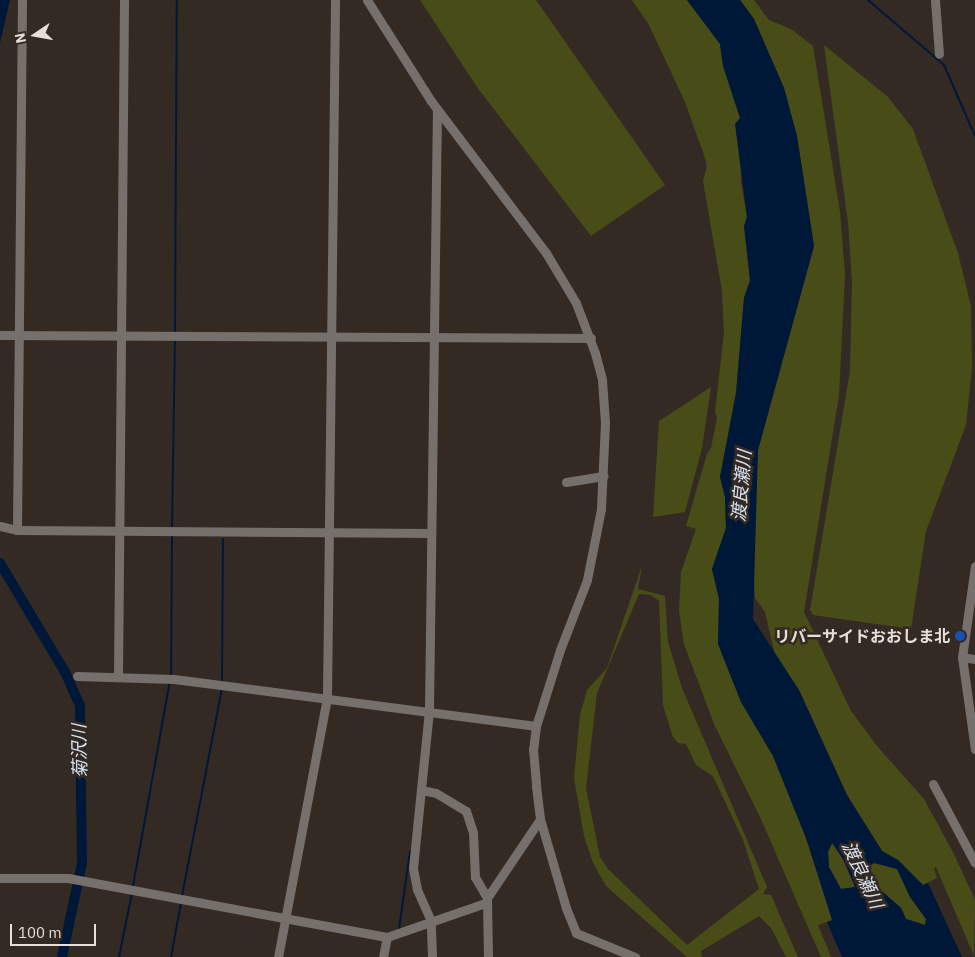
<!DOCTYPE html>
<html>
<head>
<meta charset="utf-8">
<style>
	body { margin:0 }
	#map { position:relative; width:975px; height:957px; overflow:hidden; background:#342a24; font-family:"IBM Plex Sans","Noto Sans JP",sans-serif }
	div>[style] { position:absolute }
	.green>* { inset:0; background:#484d18 }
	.water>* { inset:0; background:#001838 }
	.stream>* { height:2px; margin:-1px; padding:0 1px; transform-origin:1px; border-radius:1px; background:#001838 }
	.river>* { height:10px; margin:-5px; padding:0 5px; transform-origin:5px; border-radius:5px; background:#001838 }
	.minor>* { height:9px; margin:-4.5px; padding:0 4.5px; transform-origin:4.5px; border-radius:4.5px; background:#76706d }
	.dots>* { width:14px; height:14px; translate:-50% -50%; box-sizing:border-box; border:2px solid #342a24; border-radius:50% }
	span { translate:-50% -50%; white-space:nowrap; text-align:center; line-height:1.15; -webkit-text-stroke:5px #342a24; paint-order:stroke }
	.poi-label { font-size:16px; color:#e5deda; font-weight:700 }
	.right { translate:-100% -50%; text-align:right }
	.water-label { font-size:18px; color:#d7e2f1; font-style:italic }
	.north { position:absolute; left:10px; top:10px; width:50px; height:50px; -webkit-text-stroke:4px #342a24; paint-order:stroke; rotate:258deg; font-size:14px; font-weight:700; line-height:20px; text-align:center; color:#e5deda }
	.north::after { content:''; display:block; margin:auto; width:18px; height:22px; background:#e5deda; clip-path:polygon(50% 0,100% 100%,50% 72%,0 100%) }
	.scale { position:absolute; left:10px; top:924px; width:86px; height:22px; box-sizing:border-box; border:2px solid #e5deda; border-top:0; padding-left:6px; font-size:15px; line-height:18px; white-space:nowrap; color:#e5deda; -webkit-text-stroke:4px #342a24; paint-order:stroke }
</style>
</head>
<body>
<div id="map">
	<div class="green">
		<i style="clip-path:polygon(420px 0,536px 0,665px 185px,591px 236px,477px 87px)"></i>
		<i style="clip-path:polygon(632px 0,687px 0,720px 44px,723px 66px,740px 118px,741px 183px,747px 217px,744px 226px,750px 281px,744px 298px,736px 393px,720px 477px,725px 497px,726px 528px,712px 569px,719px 599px,718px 644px,741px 702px,773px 756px,806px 838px,833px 920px,818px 925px,831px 957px,821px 957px,760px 817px,714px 724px,684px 644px,679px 611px,681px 572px,696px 529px,686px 526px,707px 454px,711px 448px,717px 418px,715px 411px,724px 333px,722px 291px,703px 181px,707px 166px,703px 152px,685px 102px,649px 25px)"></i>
		<i style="clip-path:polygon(740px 0,754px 0,769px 20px,791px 29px,813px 46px,840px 212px,845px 275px,839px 395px,804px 612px,851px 711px,877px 746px,924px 799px,954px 854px,975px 900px,974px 956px,936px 867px,934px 868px,937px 878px,923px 885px,898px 860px,882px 851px,847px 795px,799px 690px,776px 659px,765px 612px,755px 598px,753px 561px,758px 450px,814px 246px,797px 136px,784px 88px,754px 19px)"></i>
		<i style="clip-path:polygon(824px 45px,888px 97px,913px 129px,958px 253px,971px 306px,972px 368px,966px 425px,926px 531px,911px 629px,813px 615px,810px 610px,850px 371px,852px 281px,848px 223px)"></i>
		<i style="clip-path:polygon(711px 387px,702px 448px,685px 512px,653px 517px,659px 421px)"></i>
		<i style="clip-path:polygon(evenodd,642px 566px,638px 589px,665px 596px,668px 642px,682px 688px,767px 887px,763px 894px,771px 895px,798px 957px,786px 957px,771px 928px,759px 916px,701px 951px,702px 957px,687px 957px,606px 886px,593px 863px,584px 836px,574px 778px,580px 715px,587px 690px,607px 668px,642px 566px,639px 594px,651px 595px,659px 601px,663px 705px,673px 737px,678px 743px,686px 744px,696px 765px,713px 776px,743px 840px,759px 889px,687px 945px,608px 869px,600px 857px,586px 788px,597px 693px,639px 594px)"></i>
		<i style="clip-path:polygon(832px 843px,837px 847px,855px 887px,841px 889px,829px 867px,828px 852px)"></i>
		<i style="clip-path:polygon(874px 863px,897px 869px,910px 897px,926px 919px,925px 925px,906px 919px,901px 908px,869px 880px,866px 868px)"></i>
	</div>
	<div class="water">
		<i style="clip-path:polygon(0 0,10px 0,0 43px)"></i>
		<i style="clip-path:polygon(evenodd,687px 0,740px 0,754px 19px,784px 88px,797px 136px,814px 246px,758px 450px,753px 619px,799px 690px,847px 795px,882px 851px,898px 860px,923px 885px,928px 883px,962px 957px,842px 957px,827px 922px,832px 920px,806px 838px,773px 756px,741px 702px,718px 644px,719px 599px,712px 569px,726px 528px,725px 497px,720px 477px,736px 393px,744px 298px,750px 280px,744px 226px,747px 217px,735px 124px,740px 118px,723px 66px,720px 44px,687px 0,832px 843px,845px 862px,855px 887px,841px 889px,829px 867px,828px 852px,832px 843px,687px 0,874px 863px,897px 869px,910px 897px,926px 919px,925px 925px,906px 919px,901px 908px,869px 880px,866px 868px,874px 863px)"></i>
	</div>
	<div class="stream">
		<i style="left:868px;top:0;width:100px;rotate:40.5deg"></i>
		<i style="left:944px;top:65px;width:77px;rotate:66.4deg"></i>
		<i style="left:175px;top:332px;width:332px;rotate:-89.7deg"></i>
		<i style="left:172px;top:529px;width:190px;rotate:-89.1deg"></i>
		<i style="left:171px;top:677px;width:143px;rotate:-89.6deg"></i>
		<i style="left:222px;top:682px;width:143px;rotate:-89.6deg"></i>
		<i style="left:133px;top:886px;width:208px;rotate:-79.8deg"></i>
		<i style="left:182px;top:896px;width:211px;rotate:-79.1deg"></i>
		<i style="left:399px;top:929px;width:78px;rotate:-81.9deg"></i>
		<i style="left:119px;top:957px;width:65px;rotate:-78.5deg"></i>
		<i style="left:171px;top:957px;width:55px;rotate:-79.5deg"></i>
	</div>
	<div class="river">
		<i style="left:0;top:563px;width:127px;rotate:59.2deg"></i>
		<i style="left:65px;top:672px;width:37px;rotate:66deg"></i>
		<i style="left:80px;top:706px;width:157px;rotate:89.3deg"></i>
		<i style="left:82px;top:863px;width:96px;rotate:102deg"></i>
	</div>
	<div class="minor">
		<i style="left:367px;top:0;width:120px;rotate:57.6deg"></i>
		<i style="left:431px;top:101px;width:191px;rotate:52.9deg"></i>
		<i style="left:546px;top:253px;width:58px;rotate:59deg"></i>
		<i style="left:576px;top:303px;width:53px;rotate:69.2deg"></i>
		<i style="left:595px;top:353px;width:28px;rotate:75deg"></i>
		<i style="left:602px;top:380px;width:43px;rotate:86deg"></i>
		<i style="left:605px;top:423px;width:86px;rotate:92.7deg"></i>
		<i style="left:601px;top:509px;width:72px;rotate:101.2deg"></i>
		<i style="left:587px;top:580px;width:75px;rotate:111.1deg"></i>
		<i style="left:560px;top:650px;width:80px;rotate:107.5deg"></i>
		<i style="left:536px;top:726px;width:23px;rotate:97deg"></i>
		<i style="left:533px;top:749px;width:37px;rotate:85deg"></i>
		<i style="left:536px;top:786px;width:33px;rotate:83deg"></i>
		<i style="left:540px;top:819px;width:93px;rotate:73.7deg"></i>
		<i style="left:566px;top:908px;width:27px;rotate:68deg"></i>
		<i style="left:576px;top:933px;width:64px;rotate:22.1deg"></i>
		<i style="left:935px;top:0;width:54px;rotate:85.8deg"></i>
		<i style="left:0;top:335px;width:591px;rotate:0.29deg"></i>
		<i style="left:566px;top:482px;width:38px;rotate:-9deg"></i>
		<i style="left:0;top:526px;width:17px;rotate:13deg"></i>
		<i style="left:17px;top:530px;width:413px;rotate:0.4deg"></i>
		<i style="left:17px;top:530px;width:530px;rotate:-89.46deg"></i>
		<i style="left:975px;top:566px;width:92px;rotate:98.1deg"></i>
		<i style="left:962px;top:657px;width:93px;rotate:82deg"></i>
		<i style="left:962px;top:657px;width:13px;rotate:9deg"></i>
		<i style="left:77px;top:676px;width:97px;rotate:1.8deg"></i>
		<i style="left:174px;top:679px;width:365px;rotate:7.4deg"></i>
		<i style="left:118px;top:677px;width:677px;rotate:-89.49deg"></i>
		<i style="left:933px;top:784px;width:89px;rotate:62deg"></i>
		<i style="left:421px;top:790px;width:15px;rotate:11deg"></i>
		<i style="left:436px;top:793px;width:35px;rotate:31deg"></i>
		<i style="left:466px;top:811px;width:23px;rotate:72deg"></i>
		<i style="left:473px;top:833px;width:44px;rotate:87.4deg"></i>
		<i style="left:475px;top:877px;width:24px;rotate:60deg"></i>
		<i style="left:0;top:878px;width:68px"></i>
		<i style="left:68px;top:878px;width:324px;rotate:10.5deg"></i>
		<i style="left:387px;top:937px;width:104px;rotate:-19.1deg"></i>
		<i style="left:278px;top:957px;width:265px;rotate:-79.3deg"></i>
		<i style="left:327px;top:697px;width:697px;rotate:-89.34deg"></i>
		<i style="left:383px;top:957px;width:20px;rotate:-79deg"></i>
		<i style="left:432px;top:957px;width:36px;rotate:-92deg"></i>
		<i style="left:431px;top:921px;width:35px;rotate:-114deg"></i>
		<i style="left:417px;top:889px;width:21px;rotate:-101deg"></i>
		<i style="left:413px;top:868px;width:159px;rotate:-84.2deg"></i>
		<i style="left:429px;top:710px;width:601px;rotate:-89.24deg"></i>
		<i style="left:488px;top:957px;width:59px;rotate:-91deg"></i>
		<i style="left:487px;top:898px;width:95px;rotate:-56.1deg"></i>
	</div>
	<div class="dots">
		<i style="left:960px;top:636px;background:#1a4fb4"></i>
	</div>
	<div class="poi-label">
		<span class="right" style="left:950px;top:636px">リバーサイドおおしま北</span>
	</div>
	<div class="water-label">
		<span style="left:742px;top:486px;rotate:-85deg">渡良瀬川</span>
		<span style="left:80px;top:751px;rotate:-91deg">菊沢川</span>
		<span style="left:862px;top:875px;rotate:65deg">渡良瀬川</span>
	</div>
	<div class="north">N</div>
	<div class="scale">100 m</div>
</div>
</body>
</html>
